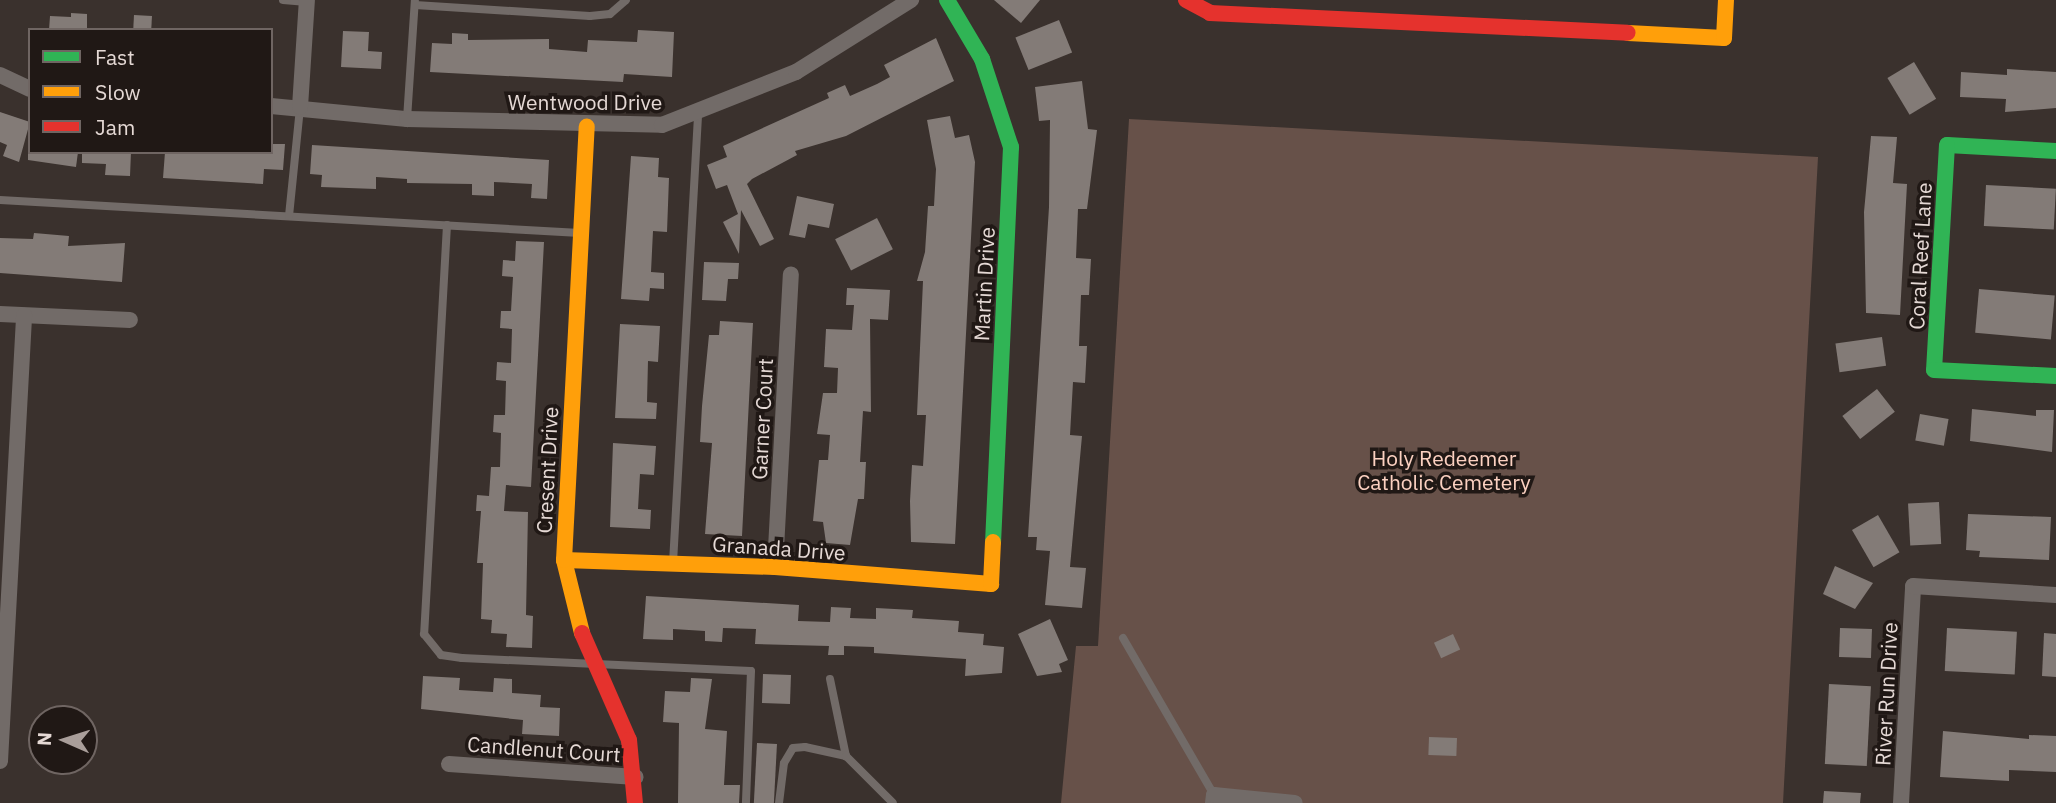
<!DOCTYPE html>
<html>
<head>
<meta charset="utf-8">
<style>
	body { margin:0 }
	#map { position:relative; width:2056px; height:803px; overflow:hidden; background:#3a312d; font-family:"IBM Plex Sans",sans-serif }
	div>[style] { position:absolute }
	.green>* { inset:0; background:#675149 }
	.building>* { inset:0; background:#837b77; transform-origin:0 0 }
	.lane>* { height:8px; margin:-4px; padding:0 4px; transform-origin:4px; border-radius:4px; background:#726b68 }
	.street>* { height:16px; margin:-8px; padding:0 8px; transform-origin:8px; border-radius:8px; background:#726b68 }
	.fast>* { height:16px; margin:-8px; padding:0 8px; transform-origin:8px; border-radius:8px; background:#30b455 }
	.slow>* { height:16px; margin:-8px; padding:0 8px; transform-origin:8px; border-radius:8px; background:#ff9f0a }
	.jam>* { height:16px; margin:-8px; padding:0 8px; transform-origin:8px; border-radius:8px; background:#e5322d }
	span { translate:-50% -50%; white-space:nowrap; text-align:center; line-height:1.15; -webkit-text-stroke:7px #201815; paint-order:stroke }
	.street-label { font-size:21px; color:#e5d9d5 }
	.park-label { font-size:21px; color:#fcd1c1 }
	.legend { position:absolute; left:28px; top:28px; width:245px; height:126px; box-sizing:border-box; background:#201815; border:2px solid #6f6562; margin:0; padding:9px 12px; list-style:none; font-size:21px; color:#e5d9d5 }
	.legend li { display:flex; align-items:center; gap:14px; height:35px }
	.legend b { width:35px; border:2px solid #6f6562 }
	.north { position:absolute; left:28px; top:705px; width:70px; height:70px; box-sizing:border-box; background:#201815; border:2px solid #6f6562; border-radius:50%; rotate:273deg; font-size:19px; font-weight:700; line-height:28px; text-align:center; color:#e5d9d5 }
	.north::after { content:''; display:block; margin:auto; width:24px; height:32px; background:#a99e9a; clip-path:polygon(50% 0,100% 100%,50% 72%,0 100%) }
</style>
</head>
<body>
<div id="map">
	<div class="green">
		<i style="clip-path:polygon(1129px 119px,1818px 157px,1783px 803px,1061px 803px,1076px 646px,1098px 646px)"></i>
	</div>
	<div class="building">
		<i style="clip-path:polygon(994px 0,1040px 0,1021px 23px)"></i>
		<i style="clip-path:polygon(71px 13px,87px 14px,87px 30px,49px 30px,50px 16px,71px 17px)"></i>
		<i style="left:134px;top:15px;width:18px;height:15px;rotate:3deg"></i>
		<i style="left:1059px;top:20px;width:35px;height:47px;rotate:68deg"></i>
		<i style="clip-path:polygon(638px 30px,674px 32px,672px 77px,624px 74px,623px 82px,430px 72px,432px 43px,452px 44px,452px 33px,468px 34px,468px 40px,549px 39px,549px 49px,587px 52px,588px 40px,637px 42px)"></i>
		<i style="clip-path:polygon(343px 31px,369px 32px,368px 51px,382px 52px,381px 69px,341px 67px)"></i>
		<i style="clip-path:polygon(936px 38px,954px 81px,846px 136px,795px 151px,797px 155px,752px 179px,747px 184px,774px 239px,760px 246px,741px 210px,739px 254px,723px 222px,738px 214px,727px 185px,716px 189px,707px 165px,727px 157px,723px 146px,829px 98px,827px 93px,845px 85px,850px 96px,877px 84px,890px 77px,884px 65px)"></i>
		<i style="left:1914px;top:62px;width:43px;height:31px;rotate:59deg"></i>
		<i style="clip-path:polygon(2007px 69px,2056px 72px,2056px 108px,2005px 112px,2006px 99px,1960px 97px,1961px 72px,2007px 75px)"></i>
		<i style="clip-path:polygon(1082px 81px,1088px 129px,1097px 130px,1087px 209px,1078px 209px,1076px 258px,1091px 259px,1089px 295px,1081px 295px,1079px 346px,1087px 346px,1085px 383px,1073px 382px,1070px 435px,1082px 436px,1070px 567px,1086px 568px,1082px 608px,1045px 605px,1050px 551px,1036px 550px,1037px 537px,1028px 537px,1049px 207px,1050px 120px,1039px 121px,1035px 87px)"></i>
		<i style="clip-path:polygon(0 112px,30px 122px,19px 162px,3px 156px,7px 145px,0 142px)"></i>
		<i style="clip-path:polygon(950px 116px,955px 138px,969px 135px,975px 162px,955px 544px,911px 542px,910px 501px,912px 465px,923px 466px,926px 415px,917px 415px,923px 281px,917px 281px,925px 252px,928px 206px,934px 206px,936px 169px,927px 120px)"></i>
		<i style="clip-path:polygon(1871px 136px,1897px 137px,1893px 183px,1907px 184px,1900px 315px,1866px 313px,1864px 212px)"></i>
		<i style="clip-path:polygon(271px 144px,285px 144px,283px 170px,264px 169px,263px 184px,163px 178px,165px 152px,271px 152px)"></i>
		<i style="clip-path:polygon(312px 145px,549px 160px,547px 199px,531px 198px,532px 184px,494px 182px,494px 196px,472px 195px,472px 184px,407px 183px,407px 179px,376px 177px,376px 189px,321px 187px,322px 175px,310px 174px)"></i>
		<i style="clip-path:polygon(28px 152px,78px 152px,76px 167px,28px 160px)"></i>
		<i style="clip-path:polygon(82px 152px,131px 152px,130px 176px,105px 175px,106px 164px,82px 163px)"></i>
		<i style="clip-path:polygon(631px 156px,659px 158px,658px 177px,669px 178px,667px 232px,653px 231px,651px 272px,664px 273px,664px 289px,650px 288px,649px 301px,621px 299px)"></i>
		<i style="left:1986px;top:185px;width:70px;height:41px;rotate:3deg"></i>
		<i style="clip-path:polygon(797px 196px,834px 204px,829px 228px,808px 224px,805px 238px,789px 235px)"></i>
		<i style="left:877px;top:218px;width:35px;height:47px;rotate:63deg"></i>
		<i style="clip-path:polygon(34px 233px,69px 236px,68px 246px,125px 243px,122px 282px,0 273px,0 238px,33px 239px)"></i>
		<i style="clip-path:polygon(516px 241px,544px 242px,531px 487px,506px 485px,504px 511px,528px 512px,526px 615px,533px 616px,532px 648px,506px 647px,507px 634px,491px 633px,492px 620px,481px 619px,483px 563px,477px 563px,481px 511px,476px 511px,477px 495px,489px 496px,491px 467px,500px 467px,501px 433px,493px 432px,494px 415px,505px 415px,506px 381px,496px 380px,497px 362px,511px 363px,512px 329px,500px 328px,501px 311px,511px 311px,513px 277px,502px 276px,503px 260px,515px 261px)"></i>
		<i style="clip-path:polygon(704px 262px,739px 263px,738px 279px,728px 279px,726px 301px,702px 300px)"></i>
		<i style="clip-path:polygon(847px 288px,890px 290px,888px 320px,870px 319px,871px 412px,863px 411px,860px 462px,866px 462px,864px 499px,858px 499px,850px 545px,826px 543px,823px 522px,813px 521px,819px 460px,828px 460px,830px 435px,817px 434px,823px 393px,837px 393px,838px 368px,824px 367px,826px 329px,852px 330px,854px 305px,846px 305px)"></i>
		<i style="left:1979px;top:289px;width:76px;height:44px;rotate:5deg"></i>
		<i style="clip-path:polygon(720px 321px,753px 323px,742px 536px,705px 534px,712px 443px,700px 442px,702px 406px,709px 335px,719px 335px)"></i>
		<i style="clip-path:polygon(620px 324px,660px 326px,658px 362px,648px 361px,647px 402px,657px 403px,656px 419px,615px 418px)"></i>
		<i style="left:1882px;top:337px;width:29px;height:47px;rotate:82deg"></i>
		<i style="left:1877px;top:389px;width:29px;height:44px;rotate:52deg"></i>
		<i style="clip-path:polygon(1972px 409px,2036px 416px,2036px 410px,2054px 410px,2052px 452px,1970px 441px)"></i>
		<i style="left:1920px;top:414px;width:29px;height:27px;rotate:10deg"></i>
		<i style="clip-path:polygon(613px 443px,656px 446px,654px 475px,640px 474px,638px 509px,651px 510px,650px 529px,610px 527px)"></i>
		<i style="left:1939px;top:502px;width:42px;height:31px;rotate:87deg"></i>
		<i style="clip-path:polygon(1968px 514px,2051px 517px,2049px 560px,1979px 557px,1980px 551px,1966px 550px)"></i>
		<i style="left:1878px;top:515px;width:43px;height:30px;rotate:60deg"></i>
		<i style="clip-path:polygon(1835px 566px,1873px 583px,1855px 609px,1823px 594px)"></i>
		<i style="clip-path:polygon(646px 596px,799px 605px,798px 621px,830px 622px,831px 607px,851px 608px,850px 618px,876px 619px,876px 608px,913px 610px,912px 618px,959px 621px,958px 632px,984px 634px,983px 645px,1004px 647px,1002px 673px,965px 676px,966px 659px,874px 653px,874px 647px,844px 646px,844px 655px,828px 655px,829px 646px,755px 644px,756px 629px,723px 628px,722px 642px,705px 641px,705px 631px,673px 629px,673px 640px,643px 639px)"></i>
		<i style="clip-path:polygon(1050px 619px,1068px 660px,1059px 664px,1062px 672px,1037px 676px,1018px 634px)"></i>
		<i style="left:1840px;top:628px;width:32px;height:29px;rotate:2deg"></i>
		<i style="left:1947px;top:628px;width:70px;height:43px;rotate:3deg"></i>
		<i style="clip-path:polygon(2044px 633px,2056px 634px,2056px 677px,2042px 676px)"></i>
		<i style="left:1453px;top:634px;width:17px;height:21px;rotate:65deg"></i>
		<i style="left:763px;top:674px;width:28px;height:29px;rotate:2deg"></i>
		<i style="clip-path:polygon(423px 676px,460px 678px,459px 690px,493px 692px,494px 678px,512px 679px,512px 693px,541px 695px,540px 707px,560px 708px,559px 736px,522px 734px,523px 720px,421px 709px)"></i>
		<i style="clip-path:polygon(691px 678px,712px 679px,705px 729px,727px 731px,724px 785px,740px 785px,739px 803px,678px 803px,679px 723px,663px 722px,665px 691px,690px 692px)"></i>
		<i style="left:1829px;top:684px;width:42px;height:80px;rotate:3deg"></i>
		<i style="clip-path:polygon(1943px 731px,2029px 739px,2029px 735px,2056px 736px,2056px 772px,2009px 770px,2009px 781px,1940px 777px)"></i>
		<i style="left:1429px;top:737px;width:28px;height:18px;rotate:2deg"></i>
		<i style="left:757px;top:743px;width:20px;height:60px;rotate:3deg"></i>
		<i style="clip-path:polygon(1824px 791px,1861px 793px,1860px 803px,1823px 803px)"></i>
	</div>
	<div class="lane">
		<i style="left:283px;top:0;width:24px;rotate:5deg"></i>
		<i style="left:415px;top:5px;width:175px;rotate:3.6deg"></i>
		<i style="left:590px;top:16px;width:20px;rotate:-6deg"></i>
		<i style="left:610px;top:14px;width:21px;rotate:-41deg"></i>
		<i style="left:407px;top:119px;width:119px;rotate:-86.2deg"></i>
		<i style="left:0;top:200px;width:581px;rotate:3.26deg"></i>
		<i style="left:289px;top:216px;width:110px;rotate:-84.2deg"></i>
		<i style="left:447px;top:225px;width:410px;rotate:93.2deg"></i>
		<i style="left:424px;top:634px;width:27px;rotate:51deg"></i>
		<i style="left:441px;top:655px;width:21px;rotate:8deg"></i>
		<i style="left:462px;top:658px;width:289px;rotate:2.6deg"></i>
		<i style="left:751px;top:671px;width:132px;rotate:92.2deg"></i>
		<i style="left:673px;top:563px;width:449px;rotate:-86.8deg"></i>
		<i style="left:1123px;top:638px;width:181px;rotate:59.9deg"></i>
		<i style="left:830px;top:679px;width:79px;rotate:78.3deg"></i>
		<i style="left:779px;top:803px;width:40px;rotate:-82.9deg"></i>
		<i style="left:784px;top:763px;width:17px;rotate:-59deg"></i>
		<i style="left:793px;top:748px;width:12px;rotate:-5deg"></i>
		<i style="left:805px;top:747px;width:42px;rotate:12.4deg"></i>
		<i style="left:846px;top:756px;width:66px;rotate:45deg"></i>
	</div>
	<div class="street">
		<i style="left:0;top:75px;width:33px;rotate:25deg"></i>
		<i style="left:271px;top:106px;width:137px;rotate:5.5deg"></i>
		<i style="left:407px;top:119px;width:255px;rotate:1.3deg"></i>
		<i style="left:662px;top:125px;width:144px;rotate:-21.6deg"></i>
		<i style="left:796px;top:72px;width:136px;rotate:-32.1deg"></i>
		<i style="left:300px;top:107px;width:107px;rotate:-86.3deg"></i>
		<i style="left:0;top:314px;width:130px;rotate:2.6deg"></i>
		<i style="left:775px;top:567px;width:293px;rotate:-86.9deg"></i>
		<i style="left:0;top:761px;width:446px;rotate:-86.9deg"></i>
		<i style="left:449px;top:764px;width:187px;rotate:4deg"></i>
		<i style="left:1213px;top:803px;width:8px;rotate:-83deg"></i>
		<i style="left:1214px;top:795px;width:81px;rotate:5.6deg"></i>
		<i style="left:1901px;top:803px;width:217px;rotate:-86.8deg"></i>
		<i style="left:1913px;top:586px;width:143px;rotate:3.6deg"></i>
	</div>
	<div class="fast">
		<i style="left:947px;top:0;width:69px;rotate:59.3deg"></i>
		<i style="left:982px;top:59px;width:93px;rotate:71.8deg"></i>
		<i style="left:1011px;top:147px;width:395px;rotate:92.6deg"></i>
		<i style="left:2056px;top:151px;width:109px;rotate:-176.8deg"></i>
		<i style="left:1947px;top:145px;width:225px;rotate:93.3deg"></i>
		<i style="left:1934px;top:370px;width:122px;rotate:2.8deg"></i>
	</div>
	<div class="slow">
		<i style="left:1628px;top:33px;width:96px;rotate:3deg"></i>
		<i style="left:1724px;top:38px;width:38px;rotate:-87deg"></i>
		<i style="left:564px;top:560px;width:211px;rotate:1.9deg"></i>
		<i style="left:775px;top:567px;width:217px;rotate:4.5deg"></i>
		<i style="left:991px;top:584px;width:42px;rotate:-87.3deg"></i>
		<i style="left:582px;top:633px;width:75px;rotate:-103.9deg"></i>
		<i style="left:564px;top:560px;width:434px;rotate:-87deg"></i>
	</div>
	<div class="jam">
		<i style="left:1186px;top:0;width:27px;rotate:28deg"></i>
		<i style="left:1210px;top:13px;width:418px;rotate:2.7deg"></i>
		<i style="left:582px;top:633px;width:117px;rotate:66.3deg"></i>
		<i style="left:629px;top:740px;width:63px;rotate:84.6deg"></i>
	</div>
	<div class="street-label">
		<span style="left:585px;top:102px">Wentwood Drive</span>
		<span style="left:1920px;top:256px;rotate:-87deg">Coral Reef Lane</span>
		<span style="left:984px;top:284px;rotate:-87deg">Martin Drive</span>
		<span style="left:762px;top:419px;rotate:-87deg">Garner Court</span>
		<span style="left:547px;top:470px;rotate:-87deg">Cresent Drive</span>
		<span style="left:779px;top:548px;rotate:4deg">Granada Drive</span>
		<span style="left:1886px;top:694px;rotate:-87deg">River Run Drive</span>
		<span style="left:544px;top:749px;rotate:4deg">Candlenut Court</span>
	</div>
	<div class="park-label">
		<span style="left:1444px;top:470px">Holy Redeemer<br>Catholic Cemetery</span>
	</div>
	<ul class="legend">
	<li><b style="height:9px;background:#30b455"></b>Fast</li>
	<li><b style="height:9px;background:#ff9f0a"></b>Slow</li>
	<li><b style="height:9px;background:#e5322d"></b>Jam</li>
	</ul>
	<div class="north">N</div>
</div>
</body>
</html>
